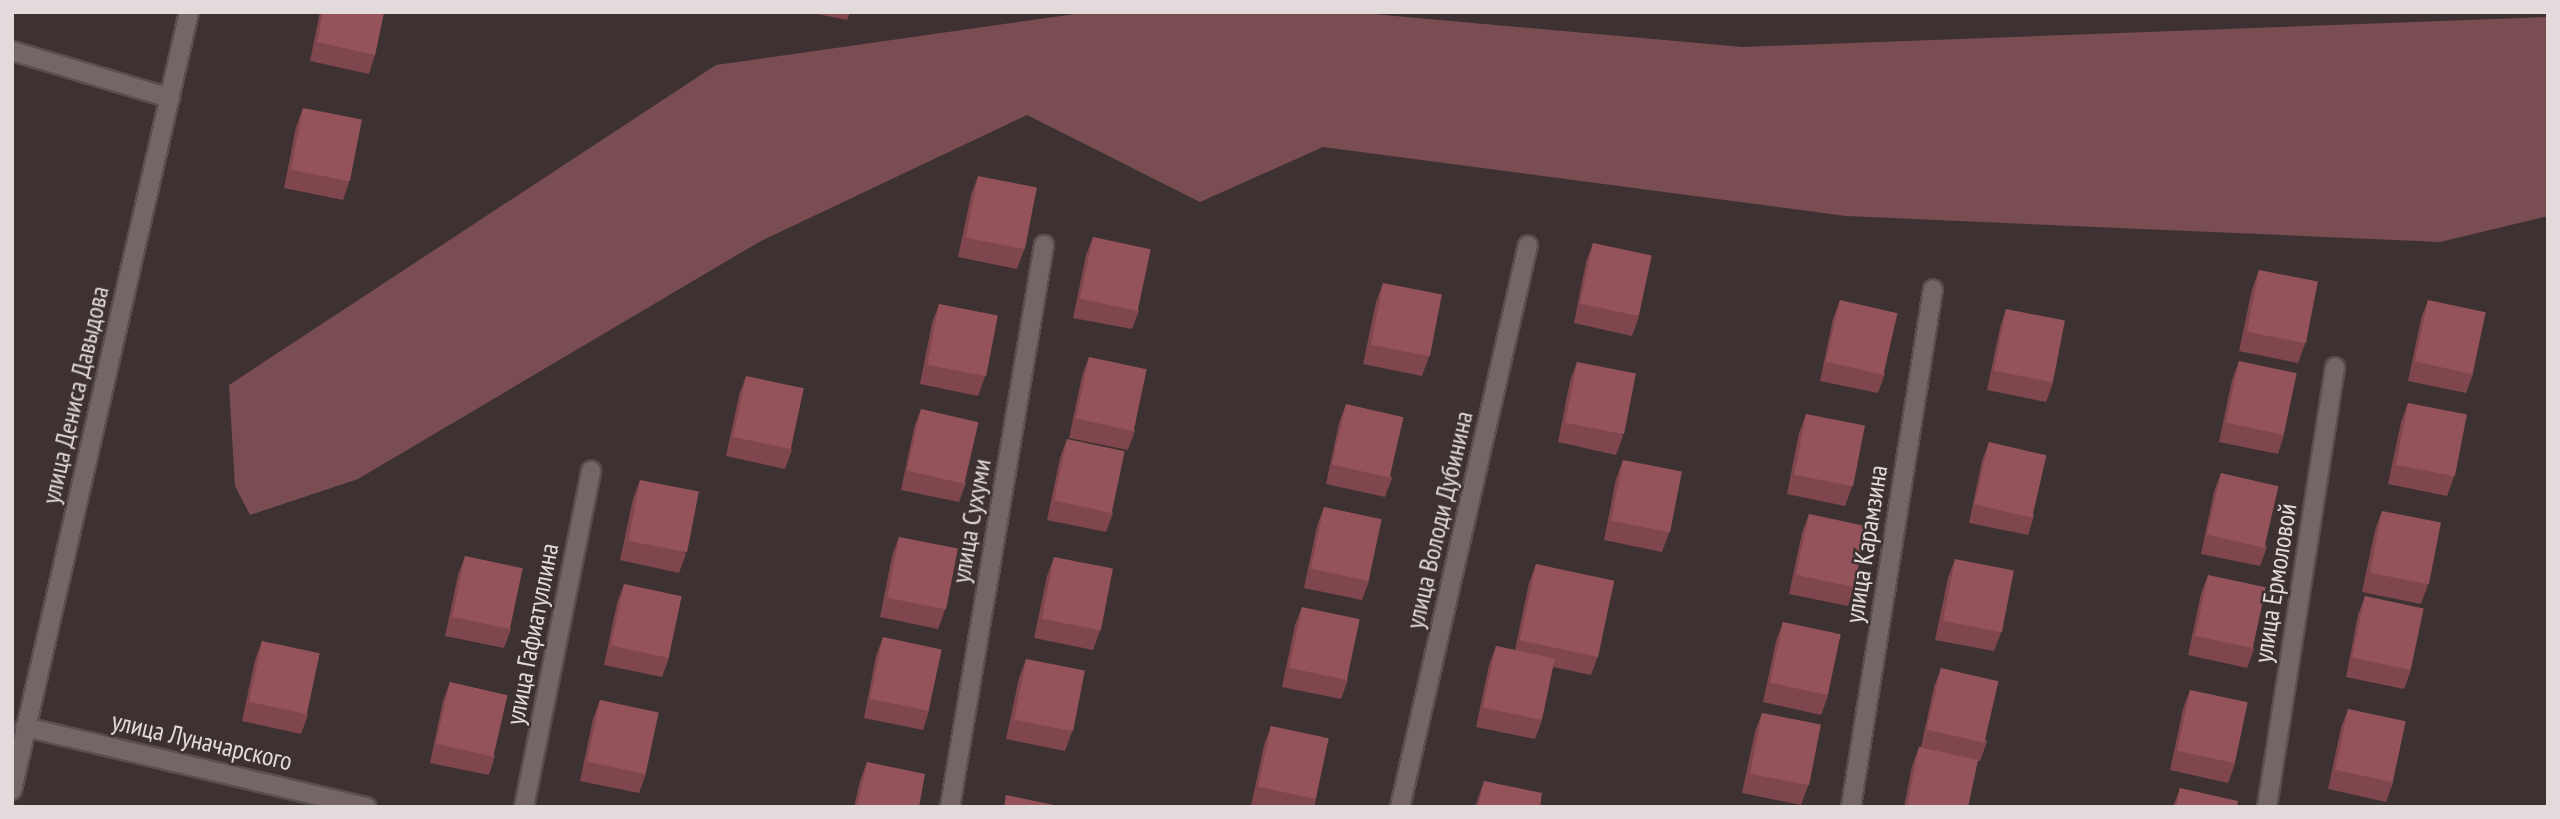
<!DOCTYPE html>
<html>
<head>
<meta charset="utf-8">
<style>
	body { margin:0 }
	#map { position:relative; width:2560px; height:819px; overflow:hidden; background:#3e3132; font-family:"PT Sans Narrow",sans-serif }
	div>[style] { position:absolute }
	.green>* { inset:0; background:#7a4d52 }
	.roads { filter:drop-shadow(2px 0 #594f50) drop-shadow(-2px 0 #594f50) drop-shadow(0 2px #594f50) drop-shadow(0 -2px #594f50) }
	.minor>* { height:18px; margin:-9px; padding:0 9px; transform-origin:9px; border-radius:9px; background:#746566 }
	.wall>* { inset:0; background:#7f474d }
	.building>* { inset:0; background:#94535a; transform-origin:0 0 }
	span { translate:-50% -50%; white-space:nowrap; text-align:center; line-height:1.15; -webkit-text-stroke:5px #3e3132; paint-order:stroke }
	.street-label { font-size:26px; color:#e3dbdb }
	.frame { position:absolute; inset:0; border:14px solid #e3dbdb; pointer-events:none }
</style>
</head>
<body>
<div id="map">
	<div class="green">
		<i style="clip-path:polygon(1089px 12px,1351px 12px,1743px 47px,2548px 17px,2548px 216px,2440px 242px,1846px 216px,1323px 147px,1200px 202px,1027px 115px,759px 242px,358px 479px,250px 515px,235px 486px,229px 385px,716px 65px)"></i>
	</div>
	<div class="roads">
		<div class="minor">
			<i style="left:12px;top:51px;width:165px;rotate:16.6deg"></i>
			<i style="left:25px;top:727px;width:351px;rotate:13.2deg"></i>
			<i style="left:12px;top:790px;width:798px;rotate:-77.18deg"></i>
			<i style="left:524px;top:807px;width:343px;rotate:-78.7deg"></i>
			<i style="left:950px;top:807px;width:570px;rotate:-80.5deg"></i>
			<i style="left:1400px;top:807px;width:576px;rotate:-77.17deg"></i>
			<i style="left:1851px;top:807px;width:524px;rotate:-81deg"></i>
			<i style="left:2267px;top:807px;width:445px;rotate:-81.2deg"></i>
		</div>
	</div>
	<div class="wall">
		<i style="clip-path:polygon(320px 12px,384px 12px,375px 55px,369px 74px,310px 61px)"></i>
		<i style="clip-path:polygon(808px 12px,850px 12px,847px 20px)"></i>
		<i style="clip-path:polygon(303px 108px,349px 182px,343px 200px,284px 188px,296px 127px)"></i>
		<i style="clip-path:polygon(978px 176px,1024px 250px,1017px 269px,958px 257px,971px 195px)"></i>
		<i style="clip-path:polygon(1093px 237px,1139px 311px,1132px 329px,1073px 318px,1086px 255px)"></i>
		<i style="clip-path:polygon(1593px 243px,1639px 317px,1632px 336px,1574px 323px,1586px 262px)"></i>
		<i style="clip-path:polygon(2259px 270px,2305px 344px,2298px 363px,2239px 351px,2252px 289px)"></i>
		<i style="clip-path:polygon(1383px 283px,1429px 357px,1422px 376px,1363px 364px,1376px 302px)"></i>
		<i style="clip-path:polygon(1840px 300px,1885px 374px,1878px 393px,1820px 381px,1833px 319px)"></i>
		<i style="clip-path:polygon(2428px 300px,2473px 374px,2466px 393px,2408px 381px,2421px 319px)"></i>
		<i style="clip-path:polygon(939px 304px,985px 377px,978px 396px,920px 384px,932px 323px)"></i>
		<i style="clip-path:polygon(2006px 309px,2053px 383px,2046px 402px,1987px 390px,2000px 328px)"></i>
		<i style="clip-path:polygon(1089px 357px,1135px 431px,1128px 450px,1069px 438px,1082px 376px)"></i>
		<i style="clip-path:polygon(2239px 361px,2284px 435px,2278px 454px,2219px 442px,2232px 380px)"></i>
		<i style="clip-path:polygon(1577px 362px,1623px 436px,1616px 455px,1558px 442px,1570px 381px)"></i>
		<i style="clip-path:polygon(746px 376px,792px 450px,785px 469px,726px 456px,739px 395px)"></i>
		<i style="clip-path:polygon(2408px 403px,2454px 477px,2447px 496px,2388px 484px,2401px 422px)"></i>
		<i style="clip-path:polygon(1346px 404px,1392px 478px,1385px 497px,1326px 484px,1339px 423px)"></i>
		<i style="clip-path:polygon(921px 409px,966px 483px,959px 502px,901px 490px,914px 428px)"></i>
		<i style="clip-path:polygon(1806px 414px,1852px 487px,1845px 506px,1787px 494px,1799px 433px)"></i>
		<i style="clip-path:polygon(1067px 439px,1113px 513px,1106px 532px,1047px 520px,1060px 458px)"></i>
		<i style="clip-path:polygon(1989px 442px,2034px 516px,2028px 535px,1969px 523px,1982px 461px)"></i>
		<i style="clip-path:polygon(1623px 460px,1669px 533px,1662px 552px,1604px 540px,1616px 479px)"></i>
		<i style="clip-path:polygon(2221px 473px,2267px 547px,2260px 566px,2201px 554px,2214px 492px)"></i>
		<i style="clip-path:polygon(640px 480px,686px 554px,679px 573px,620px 560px,633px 499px)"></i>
		<i style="clip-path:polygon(1324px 507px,1369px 581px,1362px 600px,1304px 588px,1317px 526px)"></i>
		<i style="clip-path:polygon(2382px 511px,2428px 585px,2421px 604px,2362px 592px,2375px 530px)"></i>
		<i style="clip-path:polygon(1809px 514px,1854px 587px,1848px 606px,1789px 594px,1802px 533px)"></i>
		<i style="clip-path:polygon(899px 537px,945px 610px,938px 629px,880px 617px,892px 556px)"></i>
		<i style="clip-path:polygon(465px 556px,511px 629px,504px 648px,445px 636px,458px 575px)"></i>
		<i style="clip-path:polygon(1054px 557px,1100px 631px,1093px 650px,1034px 638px,1047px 576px)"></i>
		<i style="clip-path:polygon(1955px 559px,2001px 633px,1994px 651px,1935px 640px,1948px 578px)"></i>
		<i style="clip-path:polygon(1536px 564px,1598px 656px,1591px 675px,1553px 667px,1542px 720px,1535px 739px,1476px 727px,1489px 665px,1496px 646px,1515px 650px,1529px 583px)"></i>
		<i style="clip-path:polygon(2208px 575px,2254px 649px,2247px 668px,2188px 655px,2201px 594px)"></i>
		<i style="clip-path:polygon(624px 584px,669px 658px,662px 677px,604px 665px,617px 603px)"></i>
		<i style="clip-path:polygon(2365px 596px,2411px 670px,2404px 689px,2346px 677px,2358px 615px)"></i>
		<i style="clip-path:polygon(1302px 607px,1348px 680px,1341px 699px,1282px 687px,1295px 625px)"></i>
		<i style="clip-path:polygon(1783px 622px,1828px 696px,1821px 715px,1763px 702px,1776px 641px)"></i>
		<i style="clip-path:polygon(883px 637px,929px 711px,923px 730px,864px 718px,876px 656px)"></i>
		<i style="clip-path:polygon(262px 641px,308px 715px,301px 734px,242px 721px,255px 660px)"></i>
		<i style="clip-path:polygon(1026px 659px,1072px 732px,1065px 751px,1006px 739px,1019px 678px)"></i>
		<i style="clip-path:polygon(1941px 668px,1987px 742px,1980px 761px,1977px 761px,1968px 807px,1904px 807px,1912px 766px,1919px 747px,1921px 747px,1934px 687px)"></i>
		<i style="clip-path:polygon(450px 682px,495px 756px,489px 775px,430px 763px,443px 701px)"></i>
		<i style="clip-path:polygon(2190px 690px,2235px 764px,2228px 783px,2170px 770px,2183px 709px)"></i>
		<i style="clip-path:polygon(600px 700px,646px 774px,639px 793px,580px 781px,593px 719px)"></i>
		<i style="clip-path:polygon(2348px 709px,2393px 783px,2386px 802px,2328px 789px,2341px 728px)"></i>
		<i style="clip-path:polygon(1762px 713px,1808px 786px,1801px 805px,1742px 793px,1755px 732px)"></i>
		<i style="clip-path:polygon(1271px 726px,1316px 800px,1314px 807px,1251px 806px,1264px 745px)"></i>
		<i style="clip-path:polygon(867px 762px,919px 807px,854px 807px,860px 781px)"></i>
		<i style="clip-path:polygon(1484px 781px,1540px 807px,1475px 807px)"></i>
		<i style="clip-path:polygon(2180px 788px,2237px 807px,2173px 807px)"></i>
	</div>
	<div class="building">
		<i style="clip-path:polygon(323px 12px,384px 12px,375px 55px,317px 42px)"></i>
		<i style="left:303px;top:108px;width:60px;height:63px;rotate:11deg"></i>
		<i style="left:978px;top:176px;width:60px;height:63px;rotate:11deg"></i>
		<i style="left:1093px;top:237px;width:59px;height:63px;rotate:12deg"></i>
		<i style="left:1593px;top:243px;width:60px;height:62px;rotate:12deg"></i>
		<i style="left:2259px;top:270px;width:60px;height:63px;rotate:11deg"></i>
		<i style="left:1383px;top:283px;width:60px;height:63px;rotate:11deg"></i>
		<i style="left:1840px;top:300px;width:59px;height:63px;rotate:13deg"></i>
		<i style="left:2428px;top:300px;width:59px;height:63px;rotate:12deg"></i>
		<i style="left:939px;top:304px;width:60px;height:62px;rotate:11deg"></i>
		<i style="left:2006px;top:309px;width:60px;height:63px;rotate:11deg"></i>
		<i style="left:1089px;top:357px;width:59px;height:63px;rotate:12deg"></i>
		<i style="left:2239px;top:361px;width:59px;height:63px;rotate:12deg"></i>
		<i style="left:1577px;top:362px;width:60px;height:62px;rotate:11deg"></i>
		<i style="left:746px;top:376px;width:59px;height:62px;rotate:12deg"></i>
		<i style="left:2408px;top:403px;width:60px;height:63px;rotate:11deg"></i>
		<i style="left:1346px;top:404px;width:59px;height:62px;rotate:13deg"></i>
		<i style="left:921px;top:409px;width:59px;height:63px;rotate:13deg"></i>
		<i style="left:1806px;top:414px;width:60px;height:62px;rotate:11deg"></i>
		<i style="left:1067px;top:439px;width:59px;height:63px;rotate:12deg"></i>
		<i style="left:1989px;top:442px;width:59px;height:64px;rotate:13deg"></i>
		<i style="left:1623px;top:460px;width:60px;height:62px;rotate:11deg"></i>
		<i style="left:2221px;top:473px;width:59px;height:63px;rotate:13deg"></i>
		<i style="left:640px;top:480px;width:60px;height:62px;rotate:11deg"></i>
		<i style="left:1324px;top:507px;width:59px;height:63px;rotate:12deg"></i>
		<i style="left:2382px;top:511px;width:60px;height:63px;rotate:11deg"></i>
		<i style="left:1809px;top:514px;width:59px;height:62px;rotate:12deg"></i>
		<i style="left:899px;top:537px;width:60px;height:62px;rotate:11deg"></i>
		<i style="left:465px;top:556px;width:59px;height:62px;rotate:12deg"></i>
		<i style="left:1054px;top:557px;width:60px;height:63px;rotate:11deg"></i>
		<i style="left:1955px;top:559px;width:60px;height:63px;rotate:11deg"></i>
		<i style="left:1536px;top:564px;width:80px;height:78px;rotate:12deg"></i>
		<i style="left:2208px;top:575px;width:59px;height:62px;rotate:12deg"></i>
		<i style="left:624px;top:584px;width:59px;height:63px;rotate:12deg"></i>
		<i style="left:2365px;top:596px;width:60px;height:63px;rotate:12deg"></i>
		<i style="left:1302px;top:607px;width:59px;height:62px;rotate:12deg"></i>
		<i style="left:1783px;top:622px;width:59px;height:62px;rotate:12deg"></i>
		<i style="left:883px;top:637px;width:60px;height:63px;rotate:12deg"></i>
		<i style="left:262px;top:641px;width:59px;height:62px;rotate:12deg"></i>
		<i style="left:1496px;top:646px;width:60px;height:63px;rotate:12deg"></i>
		<i style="left:1026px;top:659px;width:60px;height:62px;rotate:11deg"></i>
		<i style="left:1941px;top:668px;width:59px;height:63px;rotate:13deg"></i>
		<i style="left:450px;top:682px;width:59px;height:63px;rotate:13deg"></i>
		<i style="left:2190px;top:690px;width:59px;height:62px;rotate:12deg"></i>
		<i style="left:600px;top:700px;width:60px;height:63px;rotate:12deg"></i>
		<i style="left:2348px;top:709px;width:59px;height:62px;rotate:12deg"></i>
		<i style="left:1762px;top:713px;width:60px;height:62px;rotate:11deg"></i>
		<i style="left:1271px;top:726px;width:59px;height:62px;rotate:12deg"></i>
		<i style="clip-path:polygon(1919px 747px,1978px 760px,1968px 807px,1907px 807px)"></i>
		<i style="clip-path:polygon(867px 762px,925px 774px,919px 807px,857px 807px)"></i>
		<i style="clip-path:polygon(1484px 781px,1542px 793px,1540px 807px,1478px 807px)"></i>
		<i style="clip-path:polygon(2180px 788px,2238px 801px,2237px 807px,2176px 807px)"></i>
		<i style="clip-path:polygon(1006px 795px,1063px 807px,1004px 807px)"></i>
	</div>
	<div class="street-label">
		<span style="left:75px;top:395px;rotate:-77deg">улица Дениса Давыдова</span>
		<span style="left:1439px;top:520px;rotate:-77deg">улица Володи Дубинина</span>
		<span style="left:971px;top:521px;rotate:-80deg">улица Сухуми</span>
		<span style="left:1866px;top:544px;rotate:-81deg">улица Карамзина</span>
		<span style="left:2275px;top:583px;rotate:-81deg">улица Ермоловой</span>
		<span style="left:532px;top:634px;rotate:-79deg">улица Гафиатуллина</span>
		<span style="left:202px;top:741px;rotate:13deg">улица Луначарского</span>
	</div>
	<div class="frame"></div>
</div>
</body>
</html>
